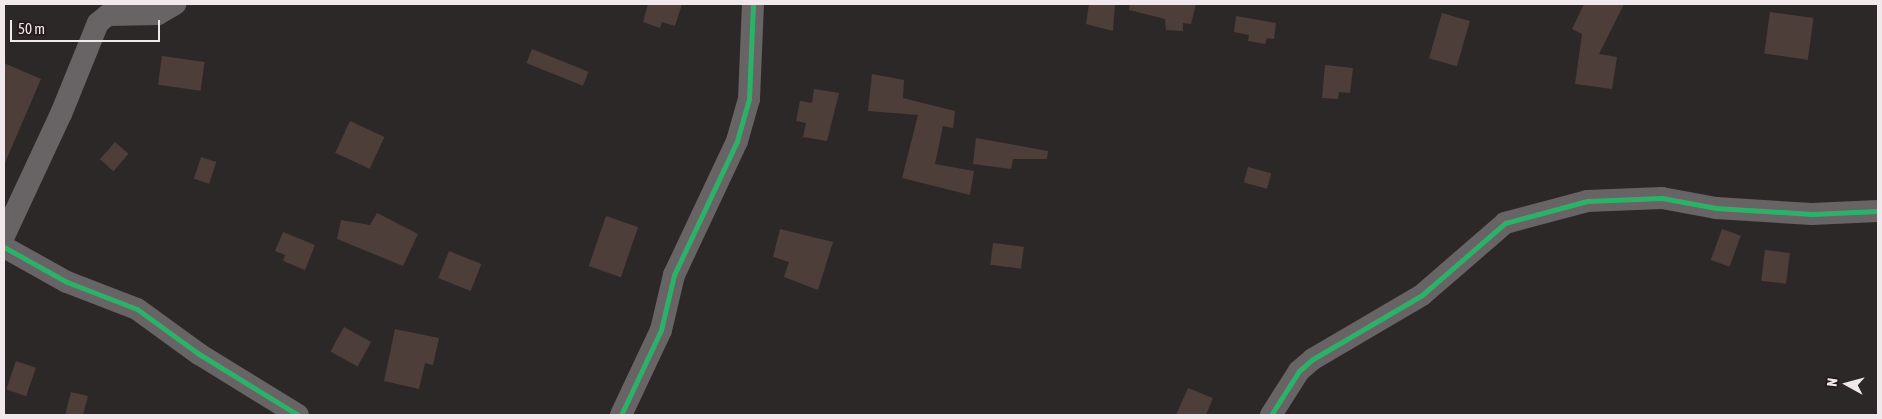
<!DOCTYPE html>
<html>
<head>
<meta charset="utf-8">
<style>
	body { margin:0 }
	#map { position:relative; width:1882px; height:419px; overflow:hidden; background:#2d2828; font-family:"Asap Condensed",sans-serif }
	div>[style] { position:absolute }
	.building>* { inset:0; background:#4d3e39; transform-origin:0 0 }
	.minor>* { height:22px; margin:-11px; padding:0 11px; transform-origin:11px; border-radius:11px; background:#686364 }
	.cycleway>* { height:5px; margin:-2.5px; padding:0 2.5px; transform-origin:2.5px; border-radius:2.5px; background:#2db169 }
	span { translate:-50% -50%; white-space:nowrap; text-align:center; line-height:1.15; -webkit-text-stroke:4.5px #261b1e; paint-order:stroke }
	.frame { position:absolute; inset:0; border:5px solid #f0e8ea; pointer-events:none }
	.north { position:absolute; left:1822px; top:359px; width:50px; height:50px; -webkit-text-stroke:4px #261b1e; paint-order:stroke; rotate:277deg; font-size:14px; font-weight:700; line-height:20px; text-align:center; color:#f0e8ea }
	.north::after { content:''; display:block; margin:auto; width:18px; height:22px; background:#f0e8ea; clip-path:polygon(50% 0,100% 100%,50% 72%,0 100%) }
	.scale { position:absolute; left:10px; top:20px; width:150px; height:22px; box-sizing:border-box; border:2px solid #f0e8ea; border-top:0; padding-left:6px; font-size:15px; line-height:18px; white-space:nowrap; color:#f0e8ea; -webkit-text-stroke:4px #261b1e; paint-order:stroke }
</style>
</head>
<body>
<div id="map">
	<div class="building">
		<i style="clip-path:polygon(648px 4px,682px 4px,675px 26px,662px 22px,660px 28px,643px 22px)"></i>
		<i style="clip-path:polygon(1089px 4px,1115px 4px,1113px 31px,1086px 24px)"></i>
		<i style="clip-path:polygon(1130px 4px,1196px 4px,1191px 24px,1183px 23px,1183px 31px,1166px 30px,1165px 19px,1129px 10px)"></i>
		<i style="clip-path:polygon(1584px 4px,1624px 4px,1599px 54px,1617px 57px,1612px 89px,1575px 84px,1582px 34px,1572px 29px)"></i>
		<i style="left:1770px;top:12px;width:44px;height:42px;rotate:8deg"></i>
		<i style="left:1442px;top:13px;width:29px;height:47px;rotate:16deg"></i>
		<i style="clip-path:polygon(1236px 16px,1276px 23px,1274px 39px,1267px 38px,1265px 44px,1248px 41px,1249px 35px,1234px 32px)"></i>
		<i style="left:532px;top:49px;width:61px;height:15px;rotate:22deg"></i>
		<i style="left:162px;top:56px;width:43px;height:29px;rotate:8deg"></i>
		<i style="clip-path:polygon(4px 63px,41px 79px,4px 165px)"></i>
		<i style="clip-path:polygon(1325px 65px,1353px 68px,1350px 93px,1339px 92px,1338px 99px,1322px 98px)"></i>
		<i style="clip-path:polygon(872px 74px,904px 80px,903px 98px,955px 111px,953px 128px,943px 126px,935px 164px,974px 171px,970px 195px,902px 178px,918px 115px,868px 111px)"></i>
		<i style="clip-path:polygon(814px 89px,839px 93px,827px 141px,803px 137px,806px 123px,796px 121px,800px 101px,812px 103px)"></i>
		<i style="left:350px;top:121px;width:38px;height:35px;rotate:25deg"></i>
		<i style="clip-path:polygon(976px 138px,1048px 151px,1047px 159px,1013px 159px,1011px 169px,973px 164px)"></i>
		<i style="left:115px;top:142px;width:18px;height:23px;rotate:41deg"></i>
		<i style="left:201px;top:157px;width:16px;height:23px;rotate:18deg"></i>
		<i style="left:1248px;top:167px;width:24px;height:16px;rotate:15deg"></i>
		<i style="clip-path:polygon(377px 213px,418px 234px,403px 266px,337px 239px,341px 220px,370px 225px)"></i>
		<i style="left:606px;top:216px;width:34px;height:53px;rotate:19deg"></i>
		<i style="clip-path:polygon(780px 229px,833px 242px,818px 290px,784px 277px,789px 262px,773px 257px)"></i>
		<i style="left:1722px;top:229px;width:20px;height:33px;rotate:20deg"></i>
		<i style="clip-path:polygon(283px 232px,315px 245px,305px 270px,283px 261px,285px 255px,275px 251px)"></i>
		<i style="left:993px;top:243px;width:31px;height:22px;rotate:7deg"></i>
		<i style="left:1765px;top:250px;width:25px;height:31px;rotate:7deg"></i>
		<i style="left:449px;top:251px;width:35px;height:29px;rotate:22deg"></i>
		<i style="left:344px;top:327px;width:31px;height:28px;rotate:29deg"></i>
		<i style="clip-path:polygon(395px 329px,439px 338px,433px 365px,425px 363px,419px 389px,384px 381px)"></i>
		<i style="left:16px;top:361px;width:21px;height:30px;rotate:19deg"></i>
		<i style="clip-path:polygon(1188px 388px,1213px 398px,1206px 415px,1176px 415px)"></i>
		<i style="clip-path:polygon(71px 392px,88px 396px,83px 415px,65px 415px)"></i>
	</div>
	<div class="minor">
		<i style="left:4px;top:236px;width:135px;rotate:-65deg"></i>
		<i style="left:61px;top:114px;width:98px;rotate:-67.9deg"></i>
		<i style="left:98px;top:23px;width:13px;rotate:-39deg"></i>
		<i style="left:108px;top:15px;width:50px;rotate:-1.1deg"></i>
		<i style="left:158px;top:14px;width:20px;rotate:-30deg"></i>
		<i style="left:4px;top:247px;width:72px;rotate:29.1deg"></i>
		<i style="left:67px;top:282px;width:75px;rotate:21.1deg"></i>
		<i style="left:137px;top:309px;width:77px;rotate:36deg"></i>
		<i style="left:199px;top:354px;width:116px;rotate:31.6deg"></i>
		<i style="left:621px;top:415px;width:94px;rotate:-64.8deg"></i>
		<i style="left:661px;top:330px;width:57px;rotate:-76.7deg"></i>
		<i style="left:674px;top:275px;width:148px;rotate:-64.8deg"></i>
		<i style="left:737px;top:141px;width:44px;rotate:-74.1deg"></i>
		<i style="left:749px;top:99px;width:95px;rotate:-87.6deg"></i>
		<i style="left:1271px;top:415px;width:52px;rotate:-57.5deg"></i>
		<i style="left:1299px;top:371px;width:18px;rotate:-41deg"></i>
		<i style="left:1313px;top:359px;width:126px;rotate:-30.4deg"></i>
		<i style="left:1422px;top:295px;width:110px;rotate:-40.9deg"></i>
		<i style="left:1505px;top:223px;width:85px;rotate:-15deg"></i>
		<i style="left:1587px;top:201px;width:75px;rotate:-2.3deg"></i>
		<i style="left:1662px;top:198px;width:55px;rotate:10.5deg"></i>
		<i style="left:1716px;top:208px;width:96px;rotate:3.6deg"></i>
		<i style="left:1812px;top:214px;width:66px;rotate:-2.6deg"></i>
	</div>
	<div class="cycleway">
		<i style="left:4px;top:247px;width:72px;rotate:29.1deg"></i>
		<i style="left:67px;top:282px;width:75px;rotate:21.1deg"></i>
		<i style="left:137px;top:309px;width:77px;rotate:36deg"></i>
		<i style="left:199px;top:354px;width:116px;rotate:31.6deg"></i>
		<i style="left:621px;top:415px;width:94px;rotate:-64.8deg"></i>
		<i style="left:661px;top:330px;width:57px;rotate:-76.7deg"></i>
		<i style="left:674px;top:275px;width:148px;rotate:-64.8deg"></i>
		<i style="left:737px;top:141px;width:44px;rotate:-74.1deg"></i>
		<i style="left:749px;top:99px;width:95px;rotate:-87.6deg"></i>
		<i style="left:1271px;top:415px;width:52px;rotate:-57.5deg"></i>
		<i style="left:1299px;top:371px;width:18px;rotate:-41deg"></i>
		<i style="left:1313px;top:359px;width:126px;rotate:-30.4deg"></i>
		<i style="left:1422px;top:295px;width:110px;rotate:-40.9deg"></i>
		<i style="left:1505px;top:223px;width:85px;rotate:-15deg"></i>
		<i style="left:1587px;top:201px;width:75px;rotate:-2.3deg"></i>
		<i style="left:1662px;top:198px;width:55px;rotate:10.5deg"></i>
		<i style="left:1716px;top:208px;width:96px;rotate:3.6deg"></i>
		<i style="left:1812px;top:214px;width:66px;rotate:-2.6deg"></i>
	</div>
	<div class="frame"></div>
	<div class="north">N</div>
	<div class="scale">50 m</div>
</div>
</body>
</html>
